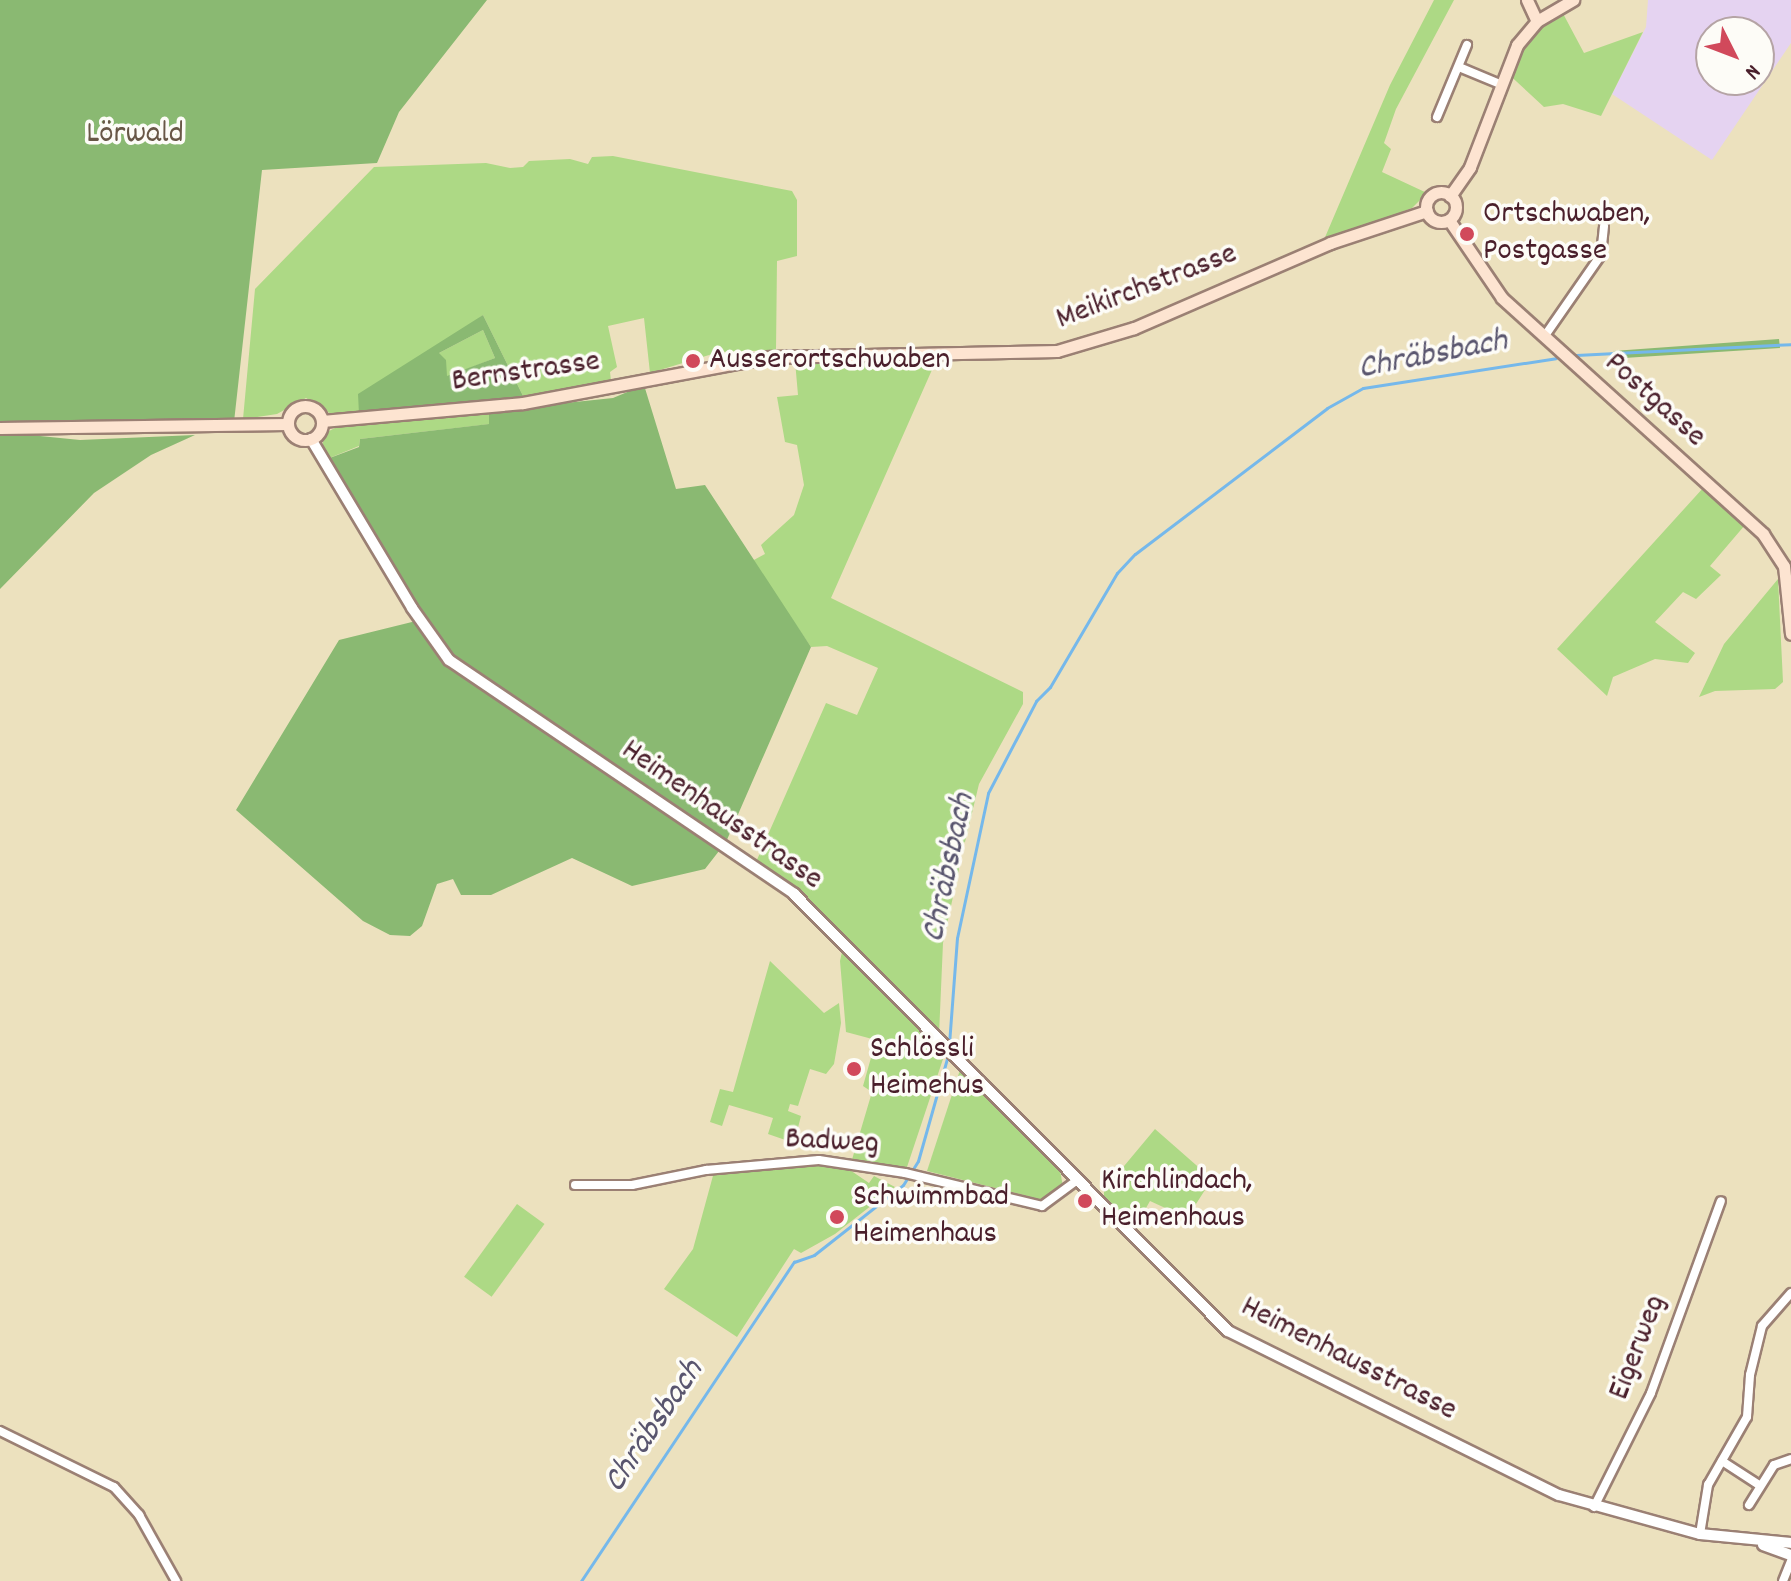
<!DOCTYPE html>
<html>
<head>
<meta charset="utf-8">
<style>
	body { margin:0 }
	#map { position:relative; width:1791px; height:1581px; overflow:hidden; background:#ece1be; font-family:Dekko,sans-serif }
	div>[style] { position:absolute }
	.built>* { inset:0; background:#e5d3f1 }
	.green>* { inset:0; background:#add985; transform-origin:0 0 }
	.forest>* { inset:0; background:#8ab972 }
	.stream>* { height:3px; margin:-1.5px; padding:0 1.5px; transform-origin:1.5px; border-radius:1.5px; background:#75b8eb }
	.roads { filter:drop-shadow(2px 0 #9b8074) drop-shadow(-2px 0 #9b8074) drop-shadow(0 2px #9b8074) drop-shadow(0 -2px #9b8074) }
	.minor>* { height:8px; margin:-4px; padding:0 4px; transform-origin:4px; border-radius:4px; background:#fff }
	.tertiary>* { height:10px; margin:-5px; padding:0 5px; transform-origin:5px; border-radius:5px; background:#fff }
	.secondary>* { height:11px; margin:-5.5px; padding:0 5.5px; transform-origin:5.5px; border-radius:5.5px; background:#fde4d1 }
	.secondary>.ring { margin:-5.5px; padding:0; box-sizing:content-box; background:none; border:11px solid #fde4d1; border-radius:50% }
	.dots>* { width:22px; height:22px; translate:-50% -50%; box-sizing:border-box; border:4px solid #fdfcf7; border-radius:50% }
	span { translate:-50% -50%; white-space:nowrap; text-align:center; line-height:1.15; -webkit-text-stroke:7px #fdfcf7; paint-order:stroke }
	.park-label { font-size:32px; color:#685746 }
	.poi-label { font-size:32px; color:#4a1f2b }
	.left { translate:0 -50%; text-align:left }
	.street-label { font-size:32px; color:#4a1f2b }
	.water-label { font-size:34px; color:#59556e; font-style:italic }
	.north { position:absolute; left:1695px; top:16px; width:80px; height:80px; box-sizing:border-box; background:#fdfcf7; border:2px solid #b5a4a5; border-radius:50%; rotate:132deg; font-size:22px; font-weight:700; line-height:32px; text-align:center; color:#4a1f2b }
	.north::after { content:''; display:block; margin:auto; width:28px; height:36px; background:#d1495b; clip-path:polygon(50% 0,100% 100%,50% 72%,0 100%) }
</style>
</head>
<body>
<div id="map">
	<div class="built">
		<i style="clip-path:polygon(evenodd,1648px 0,1791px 0,1791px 43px,1712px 160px,1612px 94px,1646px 27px,1648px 0,1711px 32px,1759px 32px,1759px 80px,1711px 80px,1711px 32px)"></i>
	</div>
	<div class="green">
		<i style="clip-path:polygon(1434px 0,1454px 0,1396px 109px,1384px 143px,1391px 149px,1382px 172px,1427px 193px,1412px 208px,1323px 242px,1390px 85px)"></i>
		<i style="clip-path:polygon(1559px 6px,1584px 53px,1643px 32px,1601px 116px,1563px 104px,1544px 107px,1504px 70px,1526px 33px)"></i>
		<i style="clip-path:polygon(613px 156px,792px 191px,797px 200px,797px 256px,777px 261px,776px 350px,719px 352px,650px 373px,644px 318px,608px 326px,617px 367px,610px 372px,611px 381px,524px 398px,483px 315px,359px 414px,331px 414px,306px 398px,277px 414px,243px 419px,255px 289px,374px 167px,486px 163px,510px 168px,523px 167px,529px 161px,570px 159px,588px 164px,592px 157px)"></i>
		<i style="clip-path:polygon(483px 330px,495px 358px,447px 377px,439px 353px)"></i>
		<i style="clip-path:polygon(795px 361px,935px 363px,831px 598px,1023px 692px,1023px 704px,979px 784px,965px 842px,957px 846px,959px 869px,943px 943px,939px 1035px,816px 909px,756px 862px,826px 703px,857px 715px,878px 668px,827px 646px,811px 647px,752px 561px,765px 554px,761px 545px,794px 515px,804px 485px,797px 445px,785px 442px,777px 397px,798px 395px)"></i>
		<i style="clip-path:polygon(489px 411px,490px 424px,360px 439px,359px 446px,327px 459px,322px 447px,325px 433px,337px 427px)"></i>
		<i style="clip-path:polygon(1704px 487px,1745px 525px,1710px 566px,1721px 575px,1696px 599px,1683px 592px,1655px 622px,1695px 653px,1688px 663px,1655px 659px,1613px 677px,1607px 696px,1557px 649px)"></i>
		<i style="clip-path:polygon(1778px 579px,1783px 682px,1775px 689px,1715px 691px,1699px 697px,1724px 644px)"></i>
		<i style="clip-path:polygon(848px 951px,946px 1050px,905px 1173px,851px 1163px,872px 1092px,863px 1086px,876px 1040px,846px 1032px,840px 961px,842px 952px)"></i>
		<i style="clip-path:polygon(770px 961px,824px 1013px,839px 1003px,841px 1023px,834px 1064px,826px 1074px,810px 1069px,798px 1106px,790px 1104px,788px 1111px,801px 1116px,794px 1143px,768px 1134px,773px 1118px,729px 1105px,722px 1126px,710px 1122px,720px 1089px,733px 1092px)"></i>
		<i style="clip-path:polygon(961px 1067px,1060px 1170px,1063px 1187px,1047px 1201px,927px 1171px)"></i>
		<i style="clip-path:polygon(1155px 1129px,1212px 1179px,1187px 1218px,1150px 1201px,1133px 1231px,1104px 1200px,1104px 1190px)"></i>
		<i style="clip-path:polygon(819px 1163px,847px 1168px,869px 1183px,874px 1176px,895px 1187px,835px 1234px,801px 1253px,794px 1249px,737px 1337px,664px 1289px,693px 1249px,714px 1172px)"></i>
		<i style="left:517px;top:1204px;width:34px;height:90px;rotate:36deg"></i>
	</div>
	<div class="forest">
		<i style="clip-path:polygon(0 0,487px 0,399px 112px,377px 163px,262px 170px,234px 422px,0 424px)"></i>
		<i style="clip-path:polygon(evenodd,483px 315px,524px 398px,359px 414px,358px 394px,483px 315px,483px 330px,495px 358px,447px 376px,446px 360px,439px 353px,483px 330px)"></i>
		<i style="clip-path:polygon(1779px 339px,1780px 348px,1624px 358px,1613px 351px)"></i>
		<i style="clip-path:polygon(644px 385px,676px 489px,705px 485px,811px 647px,726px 842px,705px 869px,632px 886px,572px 858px,491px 895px,461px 895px,453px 879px,437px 884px,422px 926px,410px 936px,390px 935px,363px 921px,236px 810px,339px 640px,416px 621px,327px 459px,359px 447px,360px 439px,489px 424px,489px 411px,613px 398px)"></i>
		<i style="clip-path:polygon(0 432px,80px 440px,195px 435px,151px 455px,94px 493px,0 589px)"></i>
	</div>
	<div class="stream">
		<i style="left:1576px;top:355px;width:215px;rotate:-2.9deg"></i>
		<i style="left:949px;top:1044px;width:106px;rotate:-85.7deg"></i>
		<i style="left:957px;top:938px;width:148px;rotate:-77.9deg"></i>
		<i style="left:988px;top:793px;width:104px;rotate:-62.4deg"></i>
		<i style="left:1036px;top:701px;width:20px;rotate:-45deg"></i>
		<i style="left:1050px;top:687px;width:132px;rotate:-59.6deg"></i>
		<i style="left:1117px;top:573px;width:26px;rotate:-47deg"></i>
		<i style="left:1135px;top:554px;width:241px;rotate:-37.2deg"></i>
		<i style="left:1327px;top:408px;width:41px;rotate:-29.1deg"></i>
		<i style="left:1363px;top:388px;width:195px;rotate:-8.8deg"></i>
		<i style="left:581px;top:1581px;width:384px;rotate:-56.3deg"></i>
		<i style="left:794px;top:1262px;width:21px;rotate:-19deg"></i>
		<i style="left:814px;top:1255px;width:113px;rotate:-38.2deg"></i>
		<i style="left:903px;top:1185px;width:28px;rotate:-58deg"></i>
		<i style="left:918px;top:1161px;width:110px;rotate:-74.2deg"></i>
	</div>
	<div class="roads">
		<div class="minor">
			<i style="left:1459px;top:67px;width:44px;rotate:22.5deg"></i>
			<i style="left:1437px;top:117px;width:78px;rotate:-67.4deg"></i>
			<i style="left:1544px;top:337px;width:100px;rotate:-55.2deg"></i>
			<i style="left:1601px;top:255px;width:29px;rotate:-84deg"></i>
			<i style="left:575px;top:1185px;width:57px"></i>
			<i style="left:632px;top:1185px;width:76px;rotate:-11.5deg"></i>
			<i style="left:706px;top:1170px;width:113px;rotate:-5.1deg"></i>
			<i style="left:819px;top:1160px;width:87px;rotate:8.6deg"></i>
			<i style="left:905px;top:1173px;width:141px;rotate:13.5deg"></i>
			<i style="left:1042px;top:1206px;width:42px;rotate:-36.3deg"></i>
			<i style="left:0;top:1431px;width:127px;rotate:26.2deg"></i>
			<i style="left:114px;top:1487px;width:38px;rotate:48deg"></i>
			<i style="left:139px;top:1515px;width:76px;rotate:60.7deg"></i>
			<i style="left:1722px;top:1461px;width:44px;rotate:33deg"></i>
			<i style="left:1749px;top:1505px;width:47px;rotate:-58deg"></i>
			<i style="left:1774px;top:1465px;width:18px;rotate:-19deg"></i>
			<i style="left:1594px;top:1507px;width:127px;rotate:-63.4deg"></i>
			<i style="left:1651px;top:1393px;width:204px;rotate:-70deg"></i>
			<i style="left:1700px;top:1534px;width:50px;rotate:-80.7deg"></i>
			<i style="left:1708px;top:1485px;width:78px;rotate:-60.2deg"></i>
			<i style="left:1747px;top:1417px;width:42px;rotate:-85.9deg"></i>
			<i style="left:1750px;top:1375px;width:50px;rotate:-76.2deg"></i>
			<i style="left:1762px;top:1326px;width:44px;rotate:-48.7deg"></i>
			<i style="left:1783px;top:1581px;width:22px;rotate:-68deg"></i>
		</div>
		<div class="tertiary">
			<i style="left:311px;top:439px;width:197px;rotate:59.1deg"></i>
			<i style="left:412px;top:608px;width:64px;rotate:54.6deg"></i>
			<i style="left:449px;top:660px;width:417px;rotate:34.1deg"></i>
			<i style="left:794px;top:894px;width:616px;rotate:45.2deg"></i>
			<i style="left:1228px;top:1331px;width:369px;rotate:26.4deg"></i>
			<i style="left:1559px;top:1495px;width:146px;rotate:15.5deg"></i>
			<i style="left:1700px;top:1534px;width:91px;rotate:5.6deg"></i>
			<i style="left:1763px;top:1545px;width:30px;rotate:20deg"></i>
		</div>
		<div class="secondary">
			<i style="left:1527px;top:0;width:23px;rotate:65deg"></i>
			<i class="ring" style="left:1426px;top:192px;width:19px;height:19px"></i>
			<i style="left:1450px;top:196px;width:35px;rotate:-55deg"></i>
			<i style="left:1470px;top:167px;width:131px;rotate:-68.9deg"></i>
			<i style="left:1517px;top:45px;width:31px;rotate:-50deg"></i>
			<i style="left:1537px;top:21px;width:42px;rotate:-30.3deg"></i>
			<i style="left:1449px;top:220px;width:94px;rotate:55.8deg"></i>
			<i style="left:1502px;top:298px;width:352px;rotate:42.1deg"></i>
			<i style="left:1763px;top:534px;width:38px;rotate:57deg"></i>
			<i style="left:1784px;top:566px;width:68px;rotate:84.1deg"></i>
			<i class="ring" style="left:288px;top:406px;width:23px;height:23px"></i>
			<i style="left:322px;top:421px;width:202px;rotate:-5.1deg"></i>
			<i style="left:523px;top:403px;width:250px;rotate:-10.6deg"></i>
			<i style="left:769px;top:357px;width:288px;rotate:-1.2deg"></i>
			<i style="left:1057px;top:351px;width:80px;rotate:-16.6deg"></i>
			<i style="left:1134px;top:328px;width:214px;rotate:-23.4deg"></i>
			<i style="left:1330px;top:243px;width:102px;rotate:-18.3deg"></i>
			<i style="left:0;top:428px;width:287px;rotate:-0.8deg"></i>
		</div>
	</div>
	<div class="dots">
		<i style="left:1467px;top:234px;background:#d1495b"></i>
		<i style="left:693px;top:361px;background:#d1495b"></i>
		<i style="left:854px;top:1069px;background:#d1495b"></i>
		<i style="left:1085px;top:1201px;background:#d1495b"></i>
		<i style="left:837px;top:1217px;background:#d1495b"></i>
	</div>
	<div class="park-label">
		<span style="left:135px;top:135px">Lörwald</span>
	</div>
	<div class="poi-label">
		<span class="left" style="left:1483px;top:234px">Ortschwaben,<br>Postgasse</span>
		<span class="left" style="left:709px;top:361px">Ausserortschwaben</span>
		<span class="left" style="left:870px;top:1069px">Schlössli<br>Heimehus</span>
		<span class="left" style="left:1101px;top:1201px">Kirchlindach,<br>Heimenhaus</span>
		<span class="left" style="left:853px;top:1217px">Schwimmbad<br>Heimenhaus</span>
	</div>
	<div class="street-label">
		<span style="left:1147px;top:288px;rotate:-21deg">Meikirchstrasse</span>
		<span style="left:526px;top:373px;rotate:-8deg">Bernstrasse</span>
		<span style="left:1654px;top:401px;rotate:42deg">Postgasse</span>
		<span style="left:721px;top:816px;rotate:35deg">Heimenhausstrasse</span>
		<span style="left:832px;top:1143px;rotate:3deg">Badweg</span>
		<span style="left:1639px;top:1348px;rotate:-69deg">Eigerweg</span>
		<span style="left:1348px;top:1360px;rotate:27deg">Heimenhausstrasse</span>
	</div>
	<div class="water-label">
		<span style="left:1433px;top:356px;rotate:-11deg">Chräbsbach</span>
		<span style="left:950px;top:868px;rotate:-78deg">Chräbsbach</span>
		<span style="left:655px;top:1427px;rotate:-56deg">Chräbsbach</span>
	</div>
	<div class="north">N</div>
</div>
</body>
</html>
